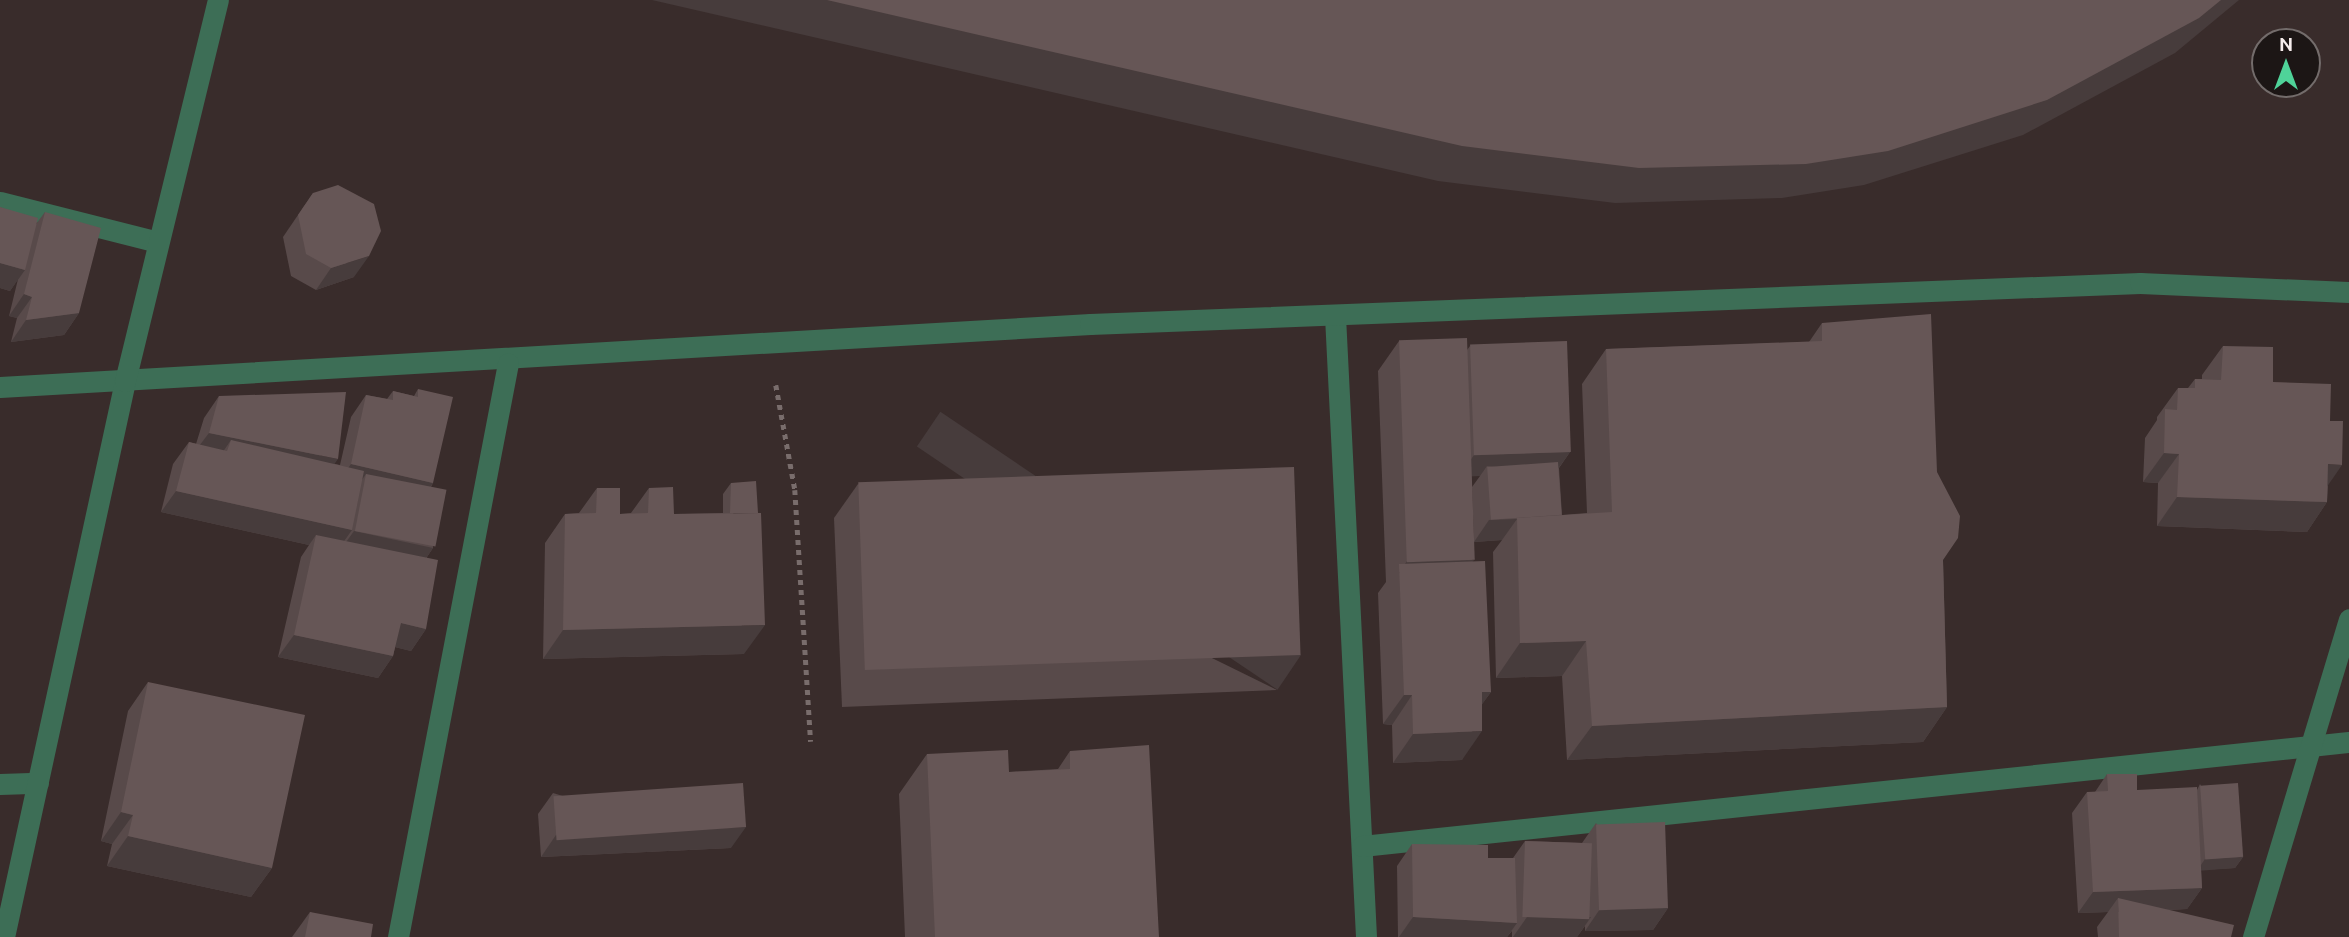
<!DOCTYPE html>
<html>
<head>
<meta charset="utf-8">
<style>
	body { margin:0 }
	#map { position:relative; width:2349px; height:937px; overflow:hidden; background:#392c2b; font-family:Ubuntu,sans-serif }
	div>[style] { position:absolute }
	.path>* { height:4.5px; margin-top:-2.25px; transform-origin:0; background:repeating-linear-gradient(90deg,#796d6c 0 5px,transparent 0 10px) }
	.minor>* { height:21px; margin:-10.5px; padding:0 10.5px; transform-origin:10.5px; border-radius:10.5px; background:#3d6e56 }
	.wall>* { inset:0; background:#584a4a }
	.shaded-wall>* { inset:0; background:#473c3c; transform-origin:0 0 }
	.building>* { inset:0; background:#665656; transform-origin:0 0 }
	span { translate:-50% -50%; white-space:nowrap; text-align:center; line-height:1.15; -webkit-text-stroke:6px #1c1615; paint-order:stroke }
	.north { position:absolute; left:2251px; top:28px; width:70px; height:70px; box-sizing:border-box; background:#1c1615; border:2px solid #736c6b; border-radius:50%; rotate:0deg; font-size:19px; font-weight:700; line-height:28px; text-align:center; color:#f6edec }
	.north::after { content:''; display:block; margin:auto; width:24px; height:32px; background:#4fd399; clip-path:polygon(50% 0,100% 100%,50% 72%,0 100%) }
</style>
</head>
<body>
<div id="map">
	<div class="path">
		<i style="left:776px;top:385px;width:107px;rotate:79.7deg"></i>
		<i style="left:795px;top:490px;width:252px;rotate:86.4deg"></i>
	</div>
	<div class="minor">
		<i style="left:0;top:202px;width:163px;rotate:14.2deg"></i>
		<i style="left:1335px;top:316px;width:622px;rotate:87.14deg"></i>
		<i style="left:0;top:387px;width:1092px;rotate:-3.31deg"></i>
		<i style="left:1090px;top:324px;width:1051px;rotate:-2.24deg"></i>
		<i style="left:2140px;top:283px;width:209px;rotate:2.5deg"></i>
		<i style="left:0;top:784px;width:38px;rotate:-2deg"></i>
		<i style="left:1362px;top:846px;width:992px;rotate:-6.02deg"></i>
		<i style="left:4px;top:937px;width:569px;rotate:-77.72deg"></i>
		<i style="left:125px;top:381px;width:392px;rotate:-76.3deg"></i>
		<i style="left:398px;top:937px;width:584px;rotate:-79.15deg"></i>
		<i style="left:2253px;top:937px;width:332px;rotate:-73.2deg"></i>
	</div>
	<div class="wall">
		<i style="clip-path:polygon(313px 193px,354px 277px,316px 290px,291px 276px,283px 237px)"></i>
		<i style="clip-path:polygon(0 207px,36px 224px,45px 212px,79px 313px,64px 335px,11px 342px,17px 318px,9px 316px,18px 279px,10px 291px,0 288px)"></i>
		<i style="clip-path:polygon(1822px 323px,1937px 472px,1943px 560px,1947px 707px,1923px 742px,1567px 760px,1562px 676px,1496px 678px,1493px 552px,1502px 540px,1474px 542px,1472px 487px,1480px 476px,1471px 476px,1472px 562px,1491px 692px,1482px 704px,1462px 760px,1393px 763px,1392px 725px,1383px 724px,1378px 593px,1386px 582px,1378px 371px,1399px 341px,1467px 350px,1470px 346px,1570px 452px,1559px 468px,1562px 515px,1587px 513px,1582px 384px,1606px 349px,1809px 342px)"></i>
		<i style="clip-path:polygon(2223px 346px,2273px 382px,2328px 485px,2327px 502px,2307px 532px,2157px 526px,2158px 483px,2143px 482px,2145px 438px,2157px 420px,2157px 417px,2178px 388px,2188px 388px,2195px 379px,2202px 379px,2202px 375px)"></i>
		<i style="clip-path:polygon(418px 389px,433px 483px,431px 487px,433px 548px,427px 557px,426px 629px,411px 651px,395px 647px,393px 656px,378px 678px,278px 657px,301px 557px,309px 545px,161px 512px,173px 464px,189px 442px,196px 444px,204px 418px,219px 396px,335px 464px,340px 465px,351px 417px,366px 395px,387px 399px,393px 391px,414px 396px)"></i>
		<i style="clip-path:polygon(731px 483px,744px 654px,543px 659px,545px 543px,565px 514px,579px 513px,597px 488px,620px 514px,631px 513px,649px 488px,674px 514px,723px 513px,723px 494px)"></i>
		<i style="clip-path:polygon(858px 484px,1277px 690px,842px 707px,834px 518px)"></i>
		<i style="clip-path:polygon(148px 682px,272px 868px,251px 897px,107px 866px,112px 844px,101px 841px,128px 711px)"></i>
		<i style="clip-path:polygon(1070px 751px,1159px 937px,905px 937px,899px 794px,927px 754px,1009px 772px,1058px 769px)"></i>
		<i style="clip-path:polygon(2107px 774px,2137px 790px,2197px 790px,2200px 784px,2243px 857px,2235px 868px,2201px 870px,2202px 888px,2187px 909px,2168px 910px,2231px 937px,2098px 937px,2097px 927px,2108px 912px,2078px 913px,2072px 813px,2087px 792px,2095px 792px)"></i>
		<i style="clip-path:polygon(553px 793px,731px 848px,541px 857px,538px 814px)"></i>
		<i style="clip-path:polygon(1596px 823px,1668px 908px,1653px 930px,1585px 931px,1585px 926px,1577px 937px,1512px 937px,1512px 931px,1507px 937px,1398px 937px,1397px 866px,1412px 844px,1488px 858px,1513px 858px,1525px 841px,1582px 843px)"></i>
		<i style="clip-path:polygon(310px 912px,371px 937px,292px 937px)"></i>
	</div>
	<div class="shaded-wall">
		<i style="clip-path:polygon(652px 0,2239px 0,2175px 53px,2023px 135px,1864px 185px,1782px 198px,1615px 203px,1438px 181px)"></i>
		<i style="clip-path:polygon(369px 256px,354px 277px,316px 290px,331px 268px)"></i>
		<i style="clip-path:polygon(0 263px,25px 270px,10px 291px,0 288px)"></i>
		<i style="clip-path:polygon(24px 294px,32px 297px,17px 318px,9px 316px)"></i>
		<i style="clip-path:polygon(79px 313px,64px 335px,11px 342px,26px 320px)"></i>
		<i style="clip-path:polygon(209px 433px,338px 459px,323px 480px,231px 440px,218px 459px,193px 454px)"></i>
		<i style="clip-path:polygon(1570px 452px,1555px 473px,1487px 466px,1480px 476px,1459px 477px,1474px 455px)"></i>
		<i style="clip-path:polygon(2164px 453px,2179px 454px,2158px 483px,2143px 482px)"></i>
		<i style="clip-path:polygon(351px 464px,433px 483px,418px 505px,366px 474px,355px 490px,336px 485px)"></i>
		<i style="clip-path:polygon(2328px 464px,2342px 465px,2322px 494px)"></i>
		<i style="clip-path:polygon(176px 491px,352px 530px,337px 551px,316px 535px,309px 545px,161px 512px)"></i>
		<i style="clip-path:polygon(2177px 497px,2327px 502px,2307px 532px,2157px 526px)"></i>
		<i style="clip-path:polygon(1517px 519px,1502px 540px,1474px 542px,1489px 520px)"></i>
		<i style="clip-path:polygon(354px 531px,433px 548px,418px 570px,339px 552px)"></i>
		<i style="clip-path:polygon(1474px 560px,1453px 589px,1399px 573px,1407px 561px)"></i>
		<i style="clip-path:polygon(401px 623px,426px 629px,411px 651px,386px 645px)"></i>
		<i style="clip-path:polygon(765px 625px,744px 654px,543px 659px,563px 630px)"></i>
		<i style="clip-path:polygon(294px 635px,393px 656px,378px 678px,278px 657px)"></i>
		<i style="clip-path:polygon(1586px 641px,1562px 676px,1496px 678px,1520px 643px)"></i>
		<i style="left:1301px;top:655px;width:42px;height:435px;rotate:124deg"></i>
		<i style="clip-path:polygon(1482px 692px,1491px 692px,1470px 721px)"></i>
		<i style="clip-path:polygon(1404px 695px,1412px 695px,1392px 725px,1383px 724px)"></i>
		<i style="clip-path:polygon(1947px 707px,1923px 742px,1567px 760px,1592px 726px)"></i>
		<i style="clip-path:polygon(1482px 731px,1462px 760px,1393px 763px,1413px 734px)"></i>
		<i style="clip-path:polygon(121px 812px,133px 815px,112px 844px,101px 841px)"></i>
		<i style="clip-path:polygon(746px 827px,731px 848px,541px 857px,556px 835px)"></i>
		<i style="clip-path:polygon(128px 836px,272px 868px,251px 897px,107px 866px)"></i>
		<i style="clip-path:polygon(2243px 857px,2235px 868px,2197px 871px,2205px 859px)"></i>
		<i style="clip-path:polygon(2202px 888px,2187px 909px,2118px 912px,2118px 898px,2108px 912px,2078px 913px,2093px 892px)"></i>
		<i style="clip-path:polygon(1668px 908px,1653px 930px,1585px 931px,1600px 909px)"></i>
		<i style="clip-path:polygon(1413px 917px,1517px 923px,1507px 937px,1399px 937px)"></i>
		<i style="clip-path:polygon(1527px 917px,1591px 917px,1577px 937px,1513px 937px)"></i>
	</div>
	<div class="building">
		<i style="clip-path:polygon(827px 0,2221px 0,2199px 18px,2047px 100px,1888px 151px,1806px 164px,1639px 168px,1462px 146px)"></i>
		<i style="clip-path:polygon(338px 185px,374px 204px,381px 231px,369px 256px,331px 268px,306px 254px,298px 215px,313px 193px)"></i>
		<i style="clip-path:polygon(0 207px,38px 218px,25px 270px,0 263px)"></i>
		<i style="clip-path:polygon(45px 212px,101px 228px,79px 313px,26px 320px,32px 297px,24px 294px)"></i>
		<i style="clip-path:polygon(1931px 314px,1937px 472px,1960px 516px,1958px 538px,1943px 560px,1947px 707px,1592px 726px,1586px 641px,1520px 643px,1517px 518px,1612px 512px,1606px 349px,1822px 341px,1822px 323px)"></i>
		<i style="left:1467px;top:338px;width:222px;height:68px;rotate:88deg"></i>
		<i style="left:1567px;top:341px;width:111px;height:97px;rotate:88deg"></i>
		<i style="clip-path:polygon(2223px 346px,2273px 347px,2273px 382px,2331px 384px,2330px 421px,2343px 421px,2342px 465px,2328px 464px,2327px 502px,2177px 497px,2179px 454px,2164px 453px,2165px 409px,2177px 410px,2178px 388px,2195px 388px,2195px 379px,2221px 380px)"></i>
		<i style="clip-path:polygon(418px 389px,453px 397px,433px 483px,351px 464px,366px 395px,393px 400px,393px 391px,418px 397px)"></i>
		<i style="clip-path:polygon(346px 392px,338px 459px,209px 433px,219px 396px)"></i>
		<i style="clip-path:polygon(231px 440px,364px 471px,352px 530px,176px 491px,189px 442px,227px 451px)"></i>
		<i style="left:1558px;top:462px;width:53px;height:71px;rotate:86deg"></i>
		<i style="left:1294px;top:467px;width:188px;height:436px;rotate:88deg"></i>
		<i style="left:366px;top:474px;width:82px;height:58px;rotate:11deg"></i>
		<i style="clip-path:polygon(756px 481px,758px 513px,730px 513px,731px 483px)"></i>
		<i style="clip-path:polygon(673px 487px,674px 514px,761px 513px,765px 625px,563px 630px,565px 514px,596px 513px,597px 488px,620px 488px,620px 514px,648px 513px,649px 488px)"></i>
		<i style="clip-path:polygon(316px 535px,438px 560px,426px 629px,401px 623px,393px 656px,294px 635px)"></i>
		<i style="clip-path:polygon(1485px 561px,1491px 692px,1482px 692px,1482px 731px,1413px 734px,1412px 695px,1404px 695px,1399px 564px)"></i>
		<i style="clip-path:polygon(148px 682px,305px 715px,272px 868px,128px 836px,133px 815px,121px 812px)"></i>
		<i style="clip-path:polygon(1149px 745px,1159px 937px,935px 937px,927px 754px,1008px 750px,1009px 772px,1070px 769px,1070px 751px)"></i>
		<i style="clip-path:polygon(2107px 774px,2137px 774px,2137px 790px,2197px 787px,2202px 888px,2093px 892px,2087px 792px,2108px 791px)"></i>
		<i style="left:743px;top:783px;width:44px;height:190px;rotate:86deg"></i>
		<i style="left:2238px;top:783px;width:74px;height:38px;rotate:86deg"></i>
		<i style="left:1665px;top:822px;width:86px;height:69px;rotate:88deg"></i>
		<i style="left:1525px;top:841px;width:67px;height:76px;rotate:2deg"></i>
		<i style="clip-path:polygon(1412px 844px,1488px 845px,1488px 858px,1515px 858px,1517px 923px,1413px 917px)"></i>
		<i style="clip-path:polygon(2118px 898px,2234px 925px,2231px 937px,2119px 937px)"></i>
		<i style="clip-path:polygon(310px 912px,373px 924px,371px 937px,305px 937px)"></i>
	</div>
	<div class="north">N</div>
</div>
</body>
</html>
